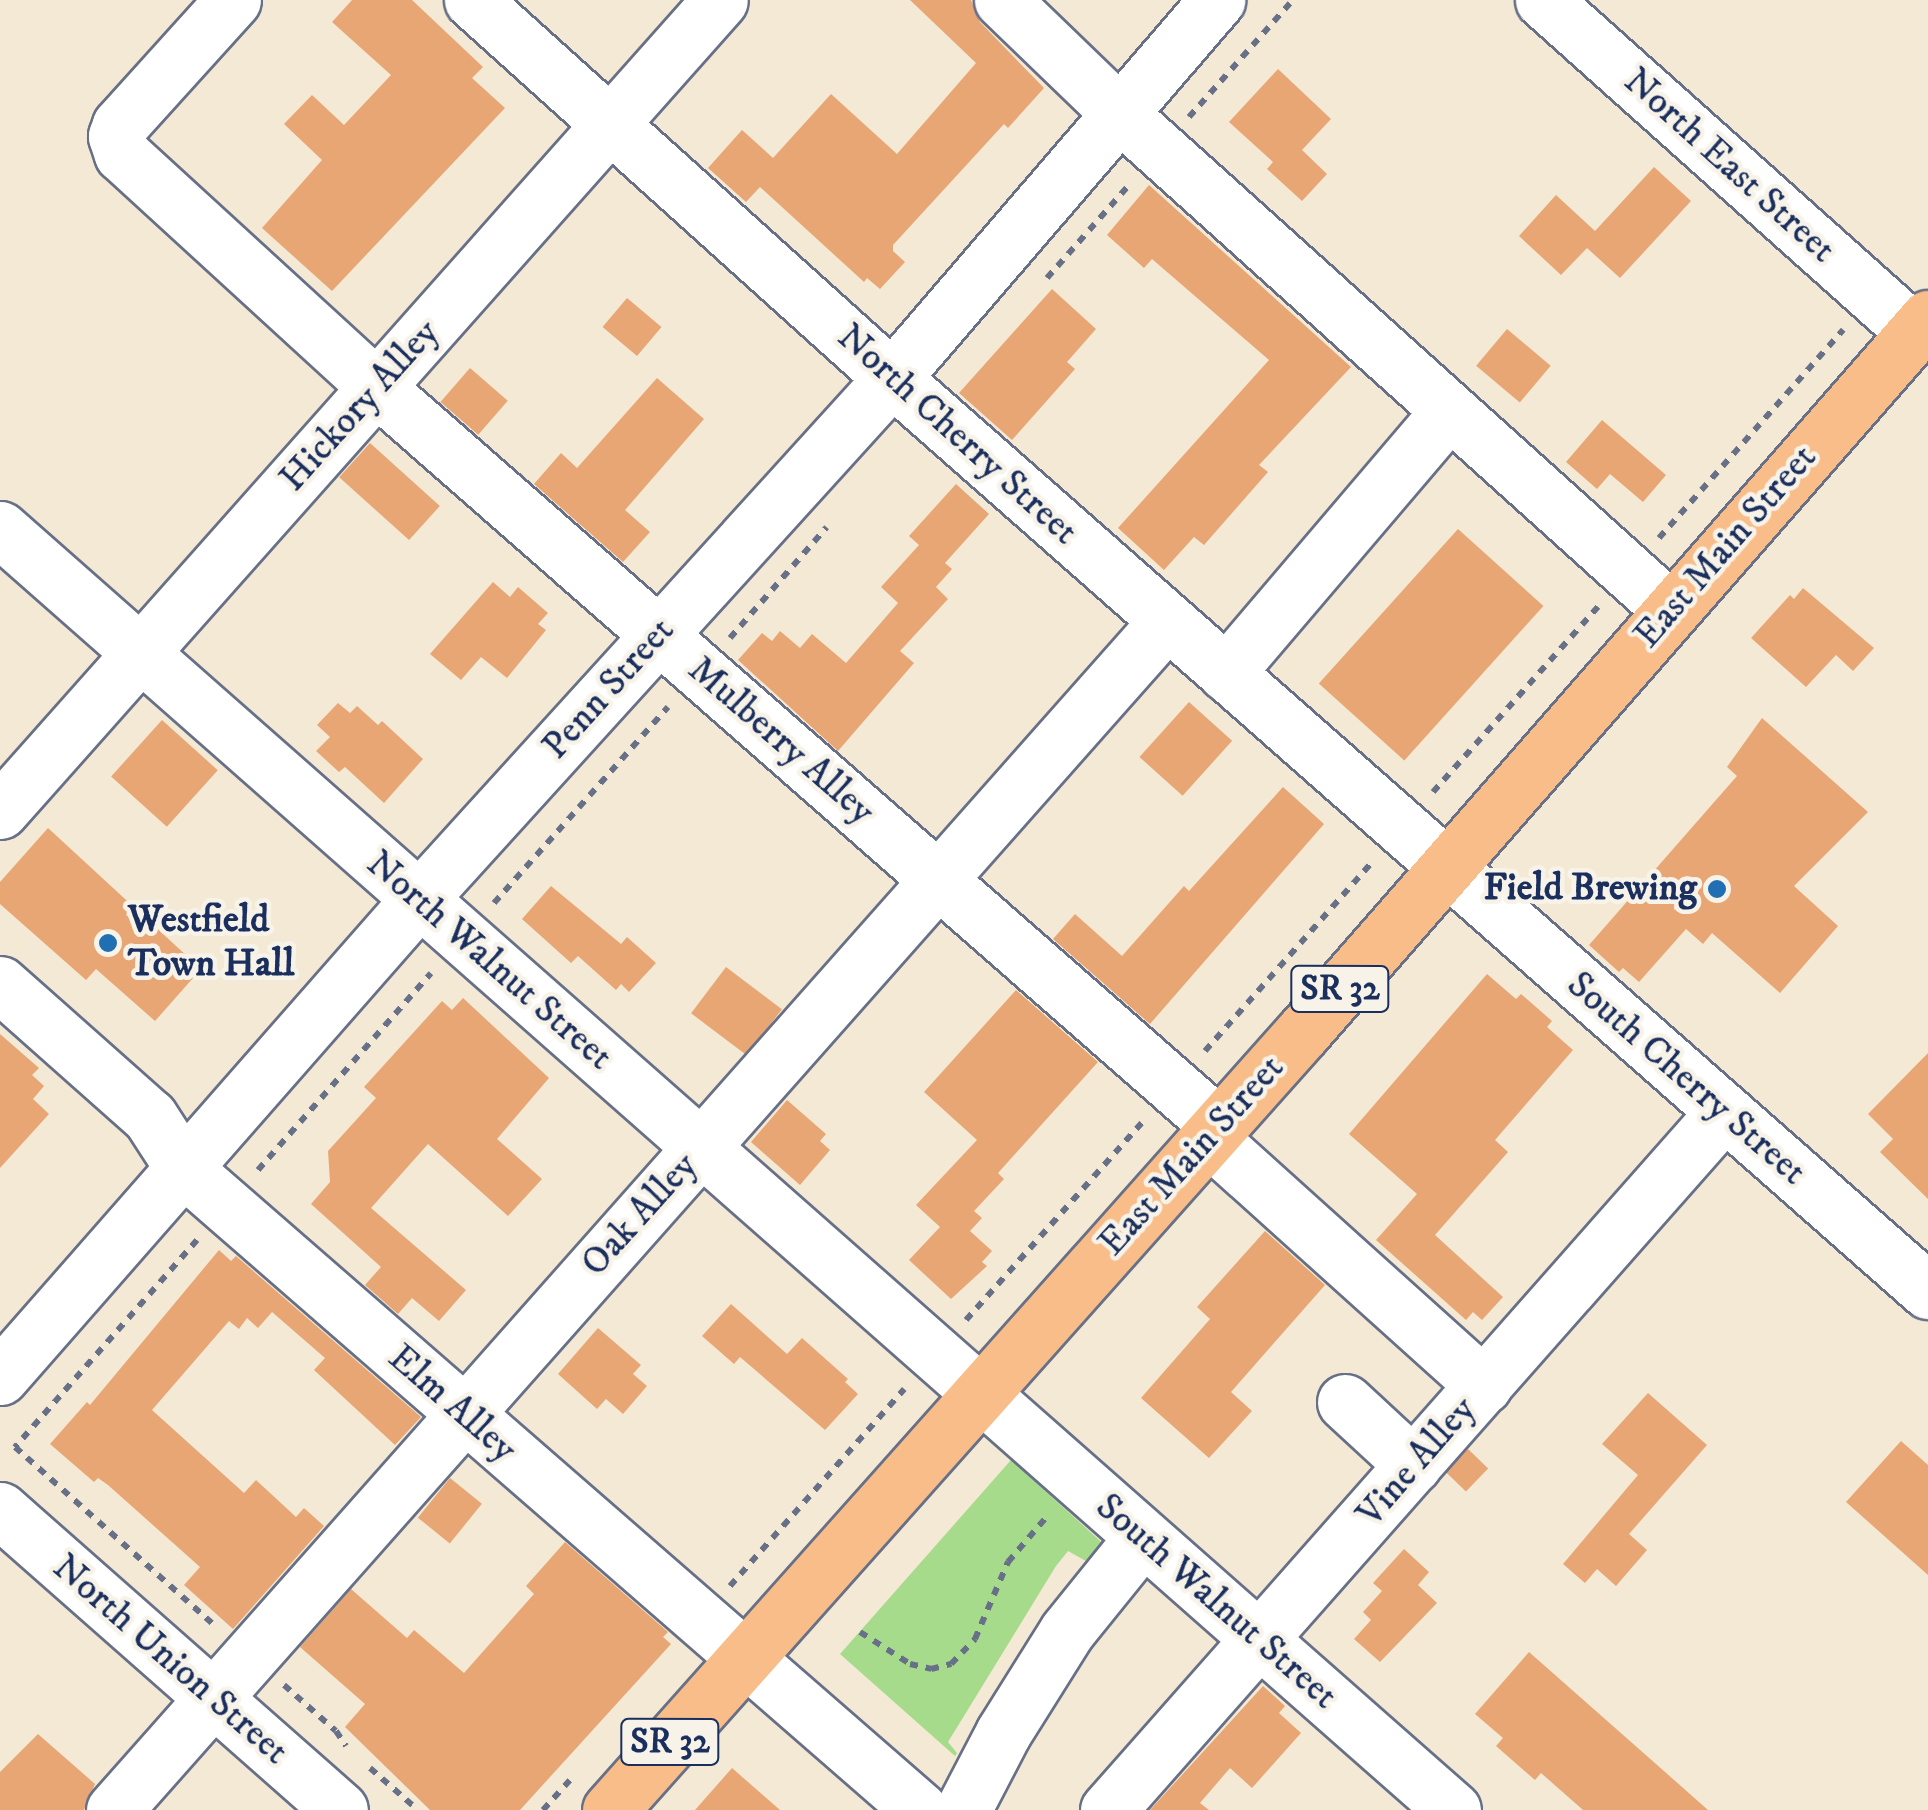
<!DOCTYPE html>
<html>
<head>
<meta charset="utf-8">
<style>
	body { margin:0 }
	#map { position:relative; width:1928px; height:1810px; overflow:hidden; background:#f4e9d4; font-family:"IM FELL DW Pica",serif }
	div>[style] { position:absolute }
	.green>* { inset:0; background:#a6db8c }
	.building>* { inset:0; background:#e8a675; transform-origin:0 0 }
	.path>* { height:6px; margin-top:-3px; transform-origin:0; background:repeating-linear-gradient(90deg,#677087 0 8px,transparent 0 16px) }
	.roads { filter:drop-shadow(2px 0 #677087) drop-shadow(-2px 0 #677087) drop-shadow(0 2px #677087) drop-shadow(0 -2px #677087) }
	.minor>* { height:55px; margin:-27.5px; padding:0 27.5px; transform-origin:27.5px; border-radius:27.5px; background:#fff }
	.major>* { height:55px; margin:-27.5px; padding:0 27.5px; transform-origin:27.5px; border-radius:27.5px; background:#f8bd89 }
	.dots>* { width:28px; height:28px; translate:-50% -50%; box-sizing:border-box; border:5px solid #f7f3e8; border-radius:50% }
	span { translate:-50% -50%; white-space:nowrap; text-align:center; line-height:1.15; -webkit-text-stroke:9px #f7f3e8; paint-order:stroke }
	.shield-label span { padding:2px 8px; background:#f7f3e8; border:2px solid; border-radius:8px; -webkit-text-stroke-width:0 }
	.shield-label { font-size:35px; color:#1b2f5e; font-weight:700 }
	.street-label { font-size:38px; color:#1b2f5e }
	.poi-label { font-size:38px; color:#1b2f5e; font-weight:700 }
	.right { translate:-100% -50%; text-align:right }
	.left { translate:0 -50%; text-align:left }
</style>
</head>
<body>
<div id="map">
	<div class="green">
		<i style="clip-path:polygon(1011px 1460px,1109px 1549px,1093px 1565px,1068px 1551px,1056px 1566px,948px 1742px,957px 1753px,955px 1756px,840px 1654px)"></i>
	</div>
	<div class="building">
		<i style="clip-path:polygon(352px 0,412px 0,483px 67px,472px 78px,505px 108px,332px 291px,262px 228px,322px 160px,284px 124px,312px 95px,344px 125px,391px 75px,332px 22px)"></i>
		<i style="clip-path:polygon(910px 0,971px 0,980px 22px,1044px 88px,1008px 128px,1004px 124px,893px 245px,893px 251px,905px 262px,880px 289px,867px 278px,864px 282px,760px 187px,746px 202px,708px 168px,742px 130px,773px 158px,831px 94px,897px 154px,976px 63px)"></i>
		<i style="clip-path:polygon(1278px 69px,1331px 119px,1302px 150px,1327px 174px,1302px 201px,1267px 169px,1273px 162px,1229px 122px)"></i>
		<i style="clip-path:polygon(1654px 167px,1691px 201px,1620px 278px,1587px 248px,1561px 275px,1519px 236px,1556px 195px,1595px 231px)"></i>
		<i style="clip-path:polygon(1149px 185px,1351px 367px,1259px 465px,1268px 472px,1204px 545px,1194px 537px,1164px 570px,1118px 528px,1269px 360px,1152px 259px,1144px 268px,1107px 235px)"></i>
		<i style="clip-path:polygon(1052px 289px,1096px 329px,1067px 362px,1075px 369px,1012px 440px,959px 393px)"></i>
		<i style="left:627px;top:298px;width:45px;height:38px;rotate:40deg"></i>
		<i style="left:1507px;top:329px;width:57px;height:48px;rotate:40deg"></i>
		<i style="left:470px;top:368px;width:50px;height:45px;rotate:41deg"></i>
		<i style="clip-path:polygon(657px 378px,704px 419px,625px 510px,650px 532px,623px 562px,534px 484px,561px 453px,577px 468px)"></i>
		<i style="clip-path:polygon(1602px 420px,1666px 475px,1643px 502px,1610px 474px,1597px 489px,1566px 462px)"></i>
		<i style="left:370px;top:443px;width:94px;height:46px;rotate:42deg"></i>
		<i style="clip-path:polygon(956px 484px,989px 514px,945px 563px,952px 569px,936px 587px,948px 599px,900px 651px,914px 663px,838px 751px,738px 660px,762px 633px,772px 641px,780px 631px,800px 648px,812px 634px,846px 663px,898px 603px,881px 587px,919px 545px,909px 536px)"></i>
		<i style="left:1458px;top:529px;width:115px;height:208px;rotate:42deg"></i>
		<i style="clip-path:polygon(493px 582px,510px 597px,518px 587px,548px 613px,538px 624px,546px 630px,507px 678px,481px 657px,461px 680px,430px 654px)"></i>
		<i style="clip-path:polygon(1803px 588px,1874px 648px,1853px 671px,1836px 655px,1806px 687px,1751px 638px,1790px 595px,1794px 599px)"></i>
		<i style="left:1189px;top:702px;width:58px;height:74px;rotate:42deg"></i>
		<i style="clip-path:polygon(338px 703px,350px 713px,357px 706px,378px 725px,382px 721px,423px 759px,384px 803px,345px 767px,339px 772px,316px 751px,330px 737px,317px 725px)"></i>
		<i style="clip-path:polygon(1762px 718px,1868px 812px,1794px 886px,1838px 926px,1780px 993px,1712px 933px,1703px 944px,1686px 929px,1639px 982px,1623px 968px,1619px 972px,1589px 945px,1737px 776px,1727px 767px)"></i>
		<i style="left:162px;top:720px;width:75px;height:76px;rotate:42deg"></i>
		<i style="clip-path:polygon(1283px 787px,1324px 824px,1150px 1024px,1053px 939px,1075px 914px,1122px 956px,1184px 886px,1189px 891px)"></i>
		<i style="clip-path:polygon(48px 828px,201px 969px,155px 1021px,96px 969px,86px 980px,0 904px,0 882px)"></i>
		<i style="clip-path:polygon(551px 886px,621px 944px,627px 937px,656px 963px,629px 992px,621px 984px,616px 990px,578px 956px,571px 963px,522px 919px)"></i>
		<i style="left:726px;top:967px;width:70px;height:58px;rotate:37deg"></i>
		<i style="clip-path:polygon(1487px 974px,1516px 999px,1521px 994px,1552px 1021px,1547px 1027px,1573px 1050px,1495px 1140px,1508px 1152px,1435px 1235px,1503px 1297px,1482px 1320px,1473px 1312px,1466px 1320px,1376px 1240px,1417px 1194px,1349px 1134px)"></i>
		<i style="clip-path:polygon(1016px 990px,1098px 1062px,998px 1173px,1004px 1179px,974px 1211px,982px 1218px,970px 1231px,992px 1251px,982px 1262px,987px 1266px,951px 1299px,909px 1260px,940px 1227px,916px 1205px,977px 1140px,924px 1092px)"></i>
		<i style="clip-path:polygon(463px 998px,549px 1078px,497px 1139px,542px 1179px,508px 1216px,428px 1144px,371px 1208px,466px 1290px,439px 1321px,412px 1298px,398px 1314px,365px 1285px,381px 1267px,311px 1204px,330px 1182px,328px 1151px,376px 1098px,364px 1087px,442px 1001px,452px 1010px)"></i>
		<i style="clip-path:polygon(0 1034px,39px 1068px,32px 1075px,44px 1086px,33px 1099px,49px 1114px,0 1168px)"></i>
		<i style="clip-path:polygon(1928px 1053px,1928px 1199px,1880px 1152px,1893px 1139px,1868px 1114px)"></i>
		<i style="clip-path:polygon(787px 1100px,826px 1134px,820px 1141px,830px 1150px,800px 1185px,751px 1142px)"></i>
		<i style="clip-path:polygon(1265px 1231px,1325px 1285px,1231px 1392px,1252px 1411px,1209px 1458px,1141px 1398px,1210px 1319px,1197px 1307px)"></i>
		<i style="clip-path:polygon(219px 1250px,231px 1261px,236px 1256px,421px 1417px,395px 1445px,314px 1370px,325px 1358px,272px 1312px,258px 1328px,247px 1318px,239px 1329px,229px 1321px,152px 1410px,244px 1493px,256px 1480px,296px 1517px,304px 1508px,324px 1526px,233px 1629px,184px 1585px,200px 1567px,108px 1485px,98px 1478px,94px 1482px,50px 1444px,87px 1402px,90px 1405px)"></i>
		<i style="clip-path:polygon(731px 1304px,787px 1354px,802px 1338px,848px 1379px,845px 1382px,858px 1394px,825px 1430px,740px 1357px,734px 1364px,702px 1336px)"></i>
		<i style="clip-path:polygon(598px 1328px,641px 1365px,633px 1374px,647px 1386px,623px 1414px,606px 1399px,597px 1409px,558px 1374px)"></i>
		<i style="clip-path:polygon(1648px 1393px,1707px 1445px,1629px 1534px,1647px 1550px,1616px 1586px,1597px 1569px,1585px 1583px,1563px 1564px,1638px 1475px,1602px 1444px)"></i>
		<i style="clip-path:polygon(1901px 1441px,1928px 1465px,1928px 1575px,1846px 1502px)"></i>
		<i style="left:1468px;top:1449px;width:28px;height:32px;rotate:44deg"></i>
		<i style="left:450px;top:1478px;width:41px;height:51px;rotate:39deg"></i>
		<i style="clip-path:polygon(565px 1542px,668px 1632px,663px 1637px,671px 1644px,520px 1810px,430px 1810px,345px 1727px,365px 1704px,300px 1647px,351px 1589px,407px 1638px,414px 1630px,464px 1673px,534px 1594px,526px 1586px)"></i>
		<i style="clip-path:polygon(1404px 1549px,1429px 1572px,1418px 1585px,1437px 1603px,1380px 1662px,1354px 1639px,1371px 1620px,1363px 1612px,1382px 1591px,1373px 1583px)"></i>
		<i style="clip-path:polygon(1529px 1652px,1656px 1764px,1708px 1810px,1583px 1810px,1541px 1773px,1535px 1780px,1496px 1746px,1503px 1738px,1475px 1714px)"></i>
		<i style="clip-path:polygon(1263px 1686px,1285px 1706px,1279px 1713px,1301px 1733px,1252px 1788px,1230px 1768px,1200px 1803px,1209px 1810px,1150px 1810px)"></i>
		<i style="clip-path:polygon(38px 1734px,95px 1784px,84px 1810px,0 1810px,0 1772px)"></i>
		<i style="clip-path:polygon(732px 1768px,780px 1810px,695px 1810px)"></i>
	</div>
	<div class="path">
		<i style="left:1189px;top:117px;width:157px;rotate:-48.4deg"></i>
		<i style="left:1047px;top:278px;width:123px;rotate:-48.6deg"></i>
		<i style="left:1659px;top:538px;width:278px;rotate:-48.5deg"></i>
		<i style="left:730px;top:638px;width:147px;rotate:-48.9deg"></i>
		<i style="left:1433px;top:792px;width:248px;rotate:-48.3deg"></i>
		<i style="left:494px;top:903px;width:262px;rotate:-48.4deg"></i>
		<i style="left:1205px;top:1051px;width:252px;rotate:-48.5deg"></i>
		<i style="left:258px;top:1170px;width:262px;rotate:-48.7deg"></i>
		<i style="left:197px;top:1240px;width:276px;rotate:131.3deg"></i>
		<i style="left:15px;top:1447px;width:267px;rotate:41.8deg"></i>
		<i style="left:966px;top:1320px;width:268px;rotate:-48.3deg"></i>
		<i style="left:730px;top:1586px;width:263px;rotate:-48.5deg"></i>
		<i style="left:860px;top:1632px;width:59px;rotate:32.6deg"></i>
		<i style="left:910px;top:1664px;width:22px;rotate:13deg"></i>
		<i style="left:931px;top:1669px;width:21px;rotate:-14deg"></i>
		<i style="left:951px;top:1664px;width:35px;rotate:-46deg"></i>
		<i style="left:975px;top:1639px;width:84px;rotate:-66.8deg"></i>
		<i style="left:1008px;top:1562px;width:63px;rotate:-49.5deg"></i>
		<i style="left:284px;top:1685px;width:69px;rotate:41.5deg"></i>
		<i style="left:336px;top:1731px;width:18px;rotate:56deg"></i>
		<i style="left:370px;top:1768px;width:64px;rotate:41.2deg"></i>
		<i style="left:543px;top:1810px;width:40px;rotate:-48deg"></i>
	</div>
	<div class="roads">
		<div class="minor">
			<i style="left:233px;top:0;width:169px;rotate:132.1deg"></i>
			<i style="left:120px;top:125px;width:12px;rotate:110deg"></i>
			<i style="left:116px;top:136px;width:19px;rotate:72deg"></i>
			<i style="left:122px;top:154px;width:345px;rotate:42.5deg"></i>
			<i style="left:376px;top:387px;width:1121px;rotate:41.24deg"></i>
			<i style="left:472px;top:0;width:565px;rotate:41.99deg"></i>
			<i style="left:892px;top:378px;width:1381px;rotate:41.39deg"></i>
			<i style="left:1002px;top:0;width:163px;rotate:44deg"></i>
			<i style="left:1119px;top:113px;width:743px;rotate:42deg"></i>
			<i style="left:1543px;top:0;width:499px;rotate:41.8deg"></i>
			<i style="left:0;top:529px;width:1937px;rotate:41.4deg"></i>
			<i style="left:1226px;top:673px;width:344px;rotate:-49.6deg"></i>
			<i style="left:0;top:811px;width:1084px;rotate:-48.4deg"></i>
			<i style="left:0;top:984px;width:200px;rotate:41.6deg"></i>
			<i style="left:150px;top:1117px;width:61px;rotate:57.1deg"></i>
			<i style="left:183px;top:1168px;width:977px;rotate:41.06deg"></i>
			<i style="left:1209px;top:1138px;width:370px;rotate:42deg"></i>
			<i style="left:0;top:1377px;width:636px;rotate:-48.76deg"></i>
			<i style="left:419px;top:899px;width:704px;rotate:-47.76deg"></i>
			<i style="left:892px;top:378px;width:499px;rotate:-49.3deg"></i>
			<i style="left:1345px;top:1402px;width:93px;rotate:42.8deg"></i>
			<i style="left:0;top:1510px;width:453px;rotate:41.4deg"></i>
			<i style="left:114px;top:1810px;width:1588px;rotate:-48.47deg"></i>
			<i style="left:963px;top:1810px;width:87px;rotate:-62.5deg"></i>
			<i style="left:1003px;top:1733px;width:120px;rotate:-57.9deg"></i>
			<i style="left:1067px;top:1631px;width:119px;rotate:-51.1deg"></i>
			<i style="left:1108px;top:1810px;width:931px;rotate:-48.57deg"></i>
		</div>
		<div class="major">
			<i style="left:610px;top:1810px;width:1042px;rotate:-48.31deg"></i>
			<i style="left:1303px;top:1032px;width:949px;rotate:-48.8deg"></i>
		</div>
	</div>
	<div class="dots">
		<i style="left:1717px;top:889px;background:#1f6fb2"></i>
		<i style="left:108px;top:943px;background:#1f6fb2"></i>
	</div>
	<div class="shield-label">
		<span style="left:1340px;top:989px">SR 32</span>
		<span style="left:670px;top:1742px">SR 32</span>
	</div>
	<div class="street-label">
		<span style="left:1729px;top:166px;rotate:42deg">North East Street</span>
		<span style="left:360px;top:406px;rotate:-48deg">Hickory Alley</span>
		<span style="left:957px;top:435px;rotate:42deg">North Cherry Street</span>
		<span style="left:1726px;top:547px;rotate:-49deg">East Main Street</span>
		<span style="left:609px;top:689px;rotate:-48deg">Penn Street</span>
		<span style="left:781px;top:741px;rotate:41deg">Mulberry Alley</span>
		<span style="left:489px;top:961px;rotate:41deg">North Walnut Street</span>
		<span style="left:1686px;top:1079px;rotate:41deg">South Cherry Street</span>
		<span style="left:1192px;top:1156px;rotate:-48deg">East Main Street</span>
		<span style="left:640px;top:1215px;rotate:-48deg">Oak Alley</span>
		<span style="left:452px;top:1404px;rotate:41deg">Elm Alley</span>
		<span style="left:1417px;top:1462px;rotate:-49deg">Vine Alley</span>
		<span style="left:1216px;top:1602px;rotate:41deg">South Walnut Street</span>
		<span style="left:170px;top:1660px;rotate:41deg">North Union Street</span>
	</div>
	<div class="poi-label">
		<span class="right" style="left:1697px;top:889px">Field Brewing</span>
		<span class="left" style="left:128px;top:943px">Westfield<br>Town Hall</span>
	</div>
</div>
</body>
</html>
